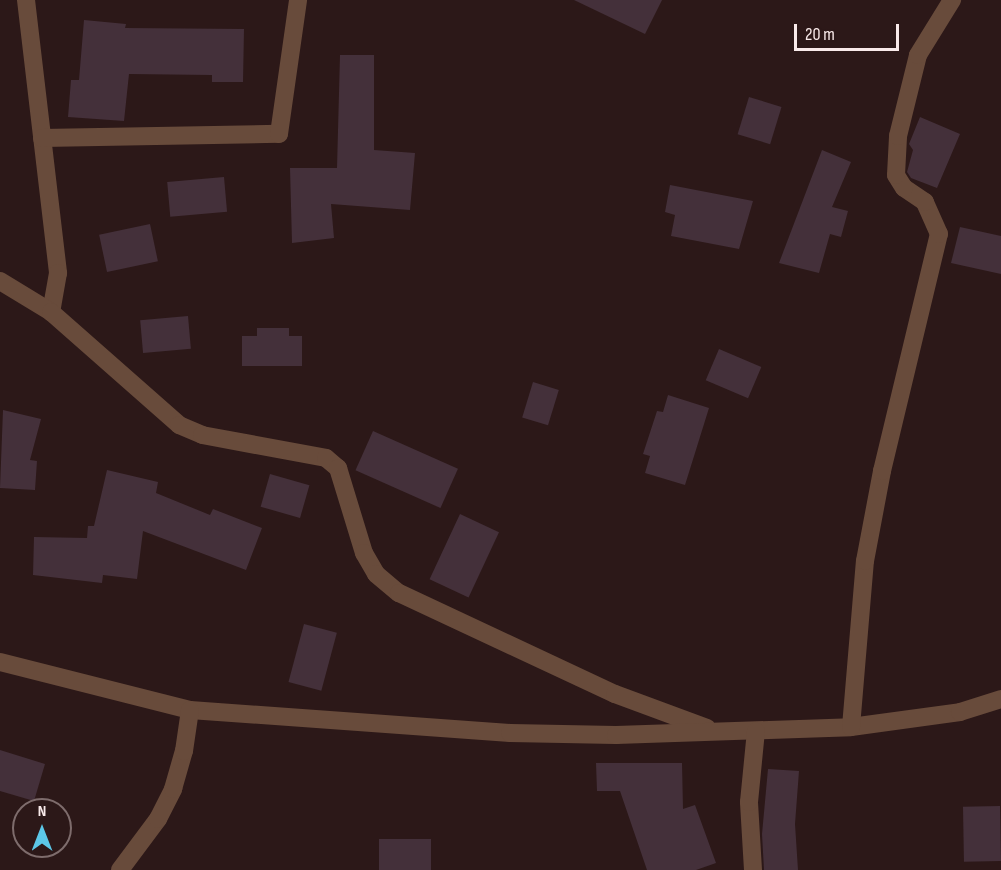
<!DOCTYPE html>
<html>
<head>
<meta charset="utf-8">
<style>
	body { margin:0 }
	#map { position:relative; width:1001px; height:870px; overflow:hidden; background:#2c1818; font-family:"Sofia Sans Condensed",sans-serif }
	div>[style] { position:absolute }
	.building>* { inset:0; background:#44303a; transform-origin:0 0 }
	.street>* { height:18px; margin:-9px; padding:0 9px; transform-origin:9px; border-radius:9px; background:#684b3b }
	span { translate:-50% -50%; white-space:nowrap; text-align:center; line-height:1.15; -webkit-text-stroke:4.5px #2c1818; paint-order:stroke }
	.north { position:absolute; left:12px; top:798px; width:60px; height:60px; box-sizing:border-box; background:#2c1818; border:2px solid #7e6c6c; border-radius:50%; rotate:0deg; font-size:16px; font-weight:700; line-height:24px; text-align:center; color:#f9eaea }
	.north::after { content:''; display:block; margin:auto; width:21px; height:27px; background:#5cc7e7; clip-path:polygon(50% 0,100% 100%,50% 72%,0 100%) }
	.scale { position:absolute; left:794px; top:24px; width:105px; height:27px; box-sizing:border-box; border:3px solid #f9eaea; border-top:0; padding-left:8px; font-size:18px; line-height:21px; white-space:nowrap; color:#f9eaea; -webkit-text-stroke:4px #2c1818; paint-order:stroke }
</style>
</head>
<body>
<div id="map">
	<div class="building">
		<i style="clip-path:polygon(574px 0,662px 0,645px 34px)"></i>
		<i style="clip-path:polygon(84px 20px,126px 24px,125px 28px,244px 29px,243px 82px,212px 82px,212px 75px,129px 74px,124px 121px,68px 117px,71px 80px,79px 80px)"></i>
		<i style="clip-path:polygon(340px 55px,374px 55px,374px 150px,415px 153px,410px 210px,331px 204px,334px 238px,292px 243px,290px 168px,337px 168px)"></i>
		<i style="left:749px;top:97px;width:34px;height:39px;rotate:17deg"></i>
		<i style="clip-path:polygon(920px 117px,960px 134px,937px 188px,911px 178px,907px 172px,913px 150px,909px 144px)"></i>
		<i style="clip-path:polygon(822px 150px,851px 162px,832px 207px,848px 211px,841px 237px,830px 234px,819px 273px,779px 263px)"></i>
		<i style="left:224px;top:177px;width:35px;height:57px;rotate:85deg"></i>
		<i style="clip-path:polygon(670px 185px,753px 201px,739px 249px,671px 236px,675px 215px,665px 212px)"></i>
		<i style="left:150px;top:224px;width:38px;height:52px;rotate:78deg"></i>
		<i style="clip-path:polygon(960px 227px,1001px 236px,1001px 274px,951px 263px)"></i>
		<i style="left:188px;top:316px;width:33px;height:48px;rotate:85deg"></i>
		<i style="clip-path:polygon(257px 328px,289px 328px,289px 336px,302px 336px,302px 366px,242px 366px,242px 336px,257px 336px)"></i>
		<i style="left:719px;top:349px;width:46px;height:34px;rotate:23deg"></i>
		<i style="left:533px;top:382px;width:27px;height:37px;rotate:17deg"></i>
		<i style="clip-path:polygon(668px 395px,709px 408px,685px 485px,645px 473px,650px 456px,643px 454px,657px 411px,663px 412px)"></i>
		<i style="clip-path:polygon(3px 410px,41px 419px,30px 460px,37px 461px,35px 490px,0 488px)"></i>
		<i style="left:373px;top:431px;width:93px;height:43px;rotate:24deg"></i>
		<i style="clip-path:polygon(107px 470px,158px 482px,156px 493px,210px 515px,213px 509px,262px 528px,246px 570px,143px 531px,137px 579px,103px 575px,102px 583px,33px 575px,34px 537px,87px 538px,88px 526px,94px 526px)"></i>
		<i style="left:270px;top:474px;width:41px;height:34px;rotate:16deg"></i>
		<i style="left:460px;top:514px;width:43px;height:72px;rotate:25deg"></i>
		<i style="left:304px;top:624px;width:34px;height:60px;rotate:15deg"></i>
		<i style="clip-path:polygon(0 750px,45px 764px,34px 801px,0 791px)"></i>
		<i style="clip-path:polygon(596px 763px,682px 763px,683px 809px,695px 805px,716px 863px,696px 870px,647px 870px,620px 791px,597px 791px)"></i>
		<i style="clip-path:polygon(768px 769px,799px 771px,795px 824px,798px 870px,764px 870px,762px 834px)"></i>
		<i style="left:1000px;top:806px;width:55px;height:37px;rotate:89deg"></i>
		<i style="left:379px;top:839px;width:52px;height:31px"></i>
	</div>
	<div class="street">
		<i style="left:26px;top:0;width:275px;rotate:83.3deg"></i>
		<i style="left:58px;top:273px;width:40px;rotate:100deg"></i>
		<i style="left:42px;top:138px;width:237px;rotate:-1deg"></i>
		<i style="left:279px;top:134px;width:135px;rotate:-81.9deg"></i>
		<i style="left:0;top:281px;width:60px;rotate:31.3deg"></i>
		<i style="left:51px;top:312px;width:171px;rotate:41.4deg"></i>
		<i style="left:179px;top:425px;width:25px;rotate:23deg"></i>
		<i style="left:202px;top:435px;width:126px;rotate:10.5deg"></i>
		<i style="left:326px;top:458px;width:16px;rotate:40deg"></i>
		<i style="left:338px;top:468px;width:89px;rotate:73deg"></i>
		<i style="left:364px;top:553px;width:24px;rotate:60deg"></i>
		<i style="left:376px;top:574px;width:30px;rotate:40deg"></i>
		<i style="left:399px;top:593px;width:238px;rotate:25.1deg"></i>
		<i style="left:615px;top:694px;width:98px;rotate:20.3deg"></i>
		<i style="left:0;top:662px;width:196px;rotate:14.2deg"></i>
		<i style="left:190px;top:710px;width:321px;rotate:4.1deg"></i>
		<i style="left:510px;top:733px;width:106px;rotate:1.1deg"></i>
		<i style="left:616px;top:735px;width:235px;rotate:-1.9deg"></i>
		<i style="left:851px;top:727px;width:110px;rotate:-7.8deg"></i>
		<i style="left:960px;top:712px;width:43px;rotate:-17.6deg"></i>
		<i style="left:851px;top:727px;width:167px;rotate:-85.2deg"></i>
		<i style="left:865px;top:561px;width:92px;rotate:-79.3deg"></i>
		<i style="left:882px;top:471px;width:244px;rotate:-76.5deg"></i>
		<i style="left:939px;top:234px;width:35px;rotate:-114deg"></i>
		<i style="left:925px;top:202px;width:25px;rotate:-146deg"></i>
		<i style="left:904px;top:188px;width:15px;rotate:-122deg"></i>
		<i style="left:896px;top:175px;width:39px;rotate:-87deg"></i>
		<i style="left:898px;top:136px;width:83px;rotate:-76.1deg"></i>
		<i style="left:918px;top:55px;width:65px;rotate:-58.3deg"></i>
		<i style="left:120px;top:870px;width:64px;rotate:-53.3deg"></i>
		<i style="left:158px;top:819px;width:34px;rotate:-63deg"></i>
		<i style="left:173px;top:789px;width:40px;rotate:-74deg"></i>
		<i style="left:184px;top:751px;width:41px;rotate:-81.7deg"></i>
		<i style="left:753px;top:870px;width:68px;rotate:-93.4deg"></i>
		<i style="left:749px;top:802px;width:71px;rotate:-84.4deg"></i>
	</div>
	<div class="north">N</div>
	<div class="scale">20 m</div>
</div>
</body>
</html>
